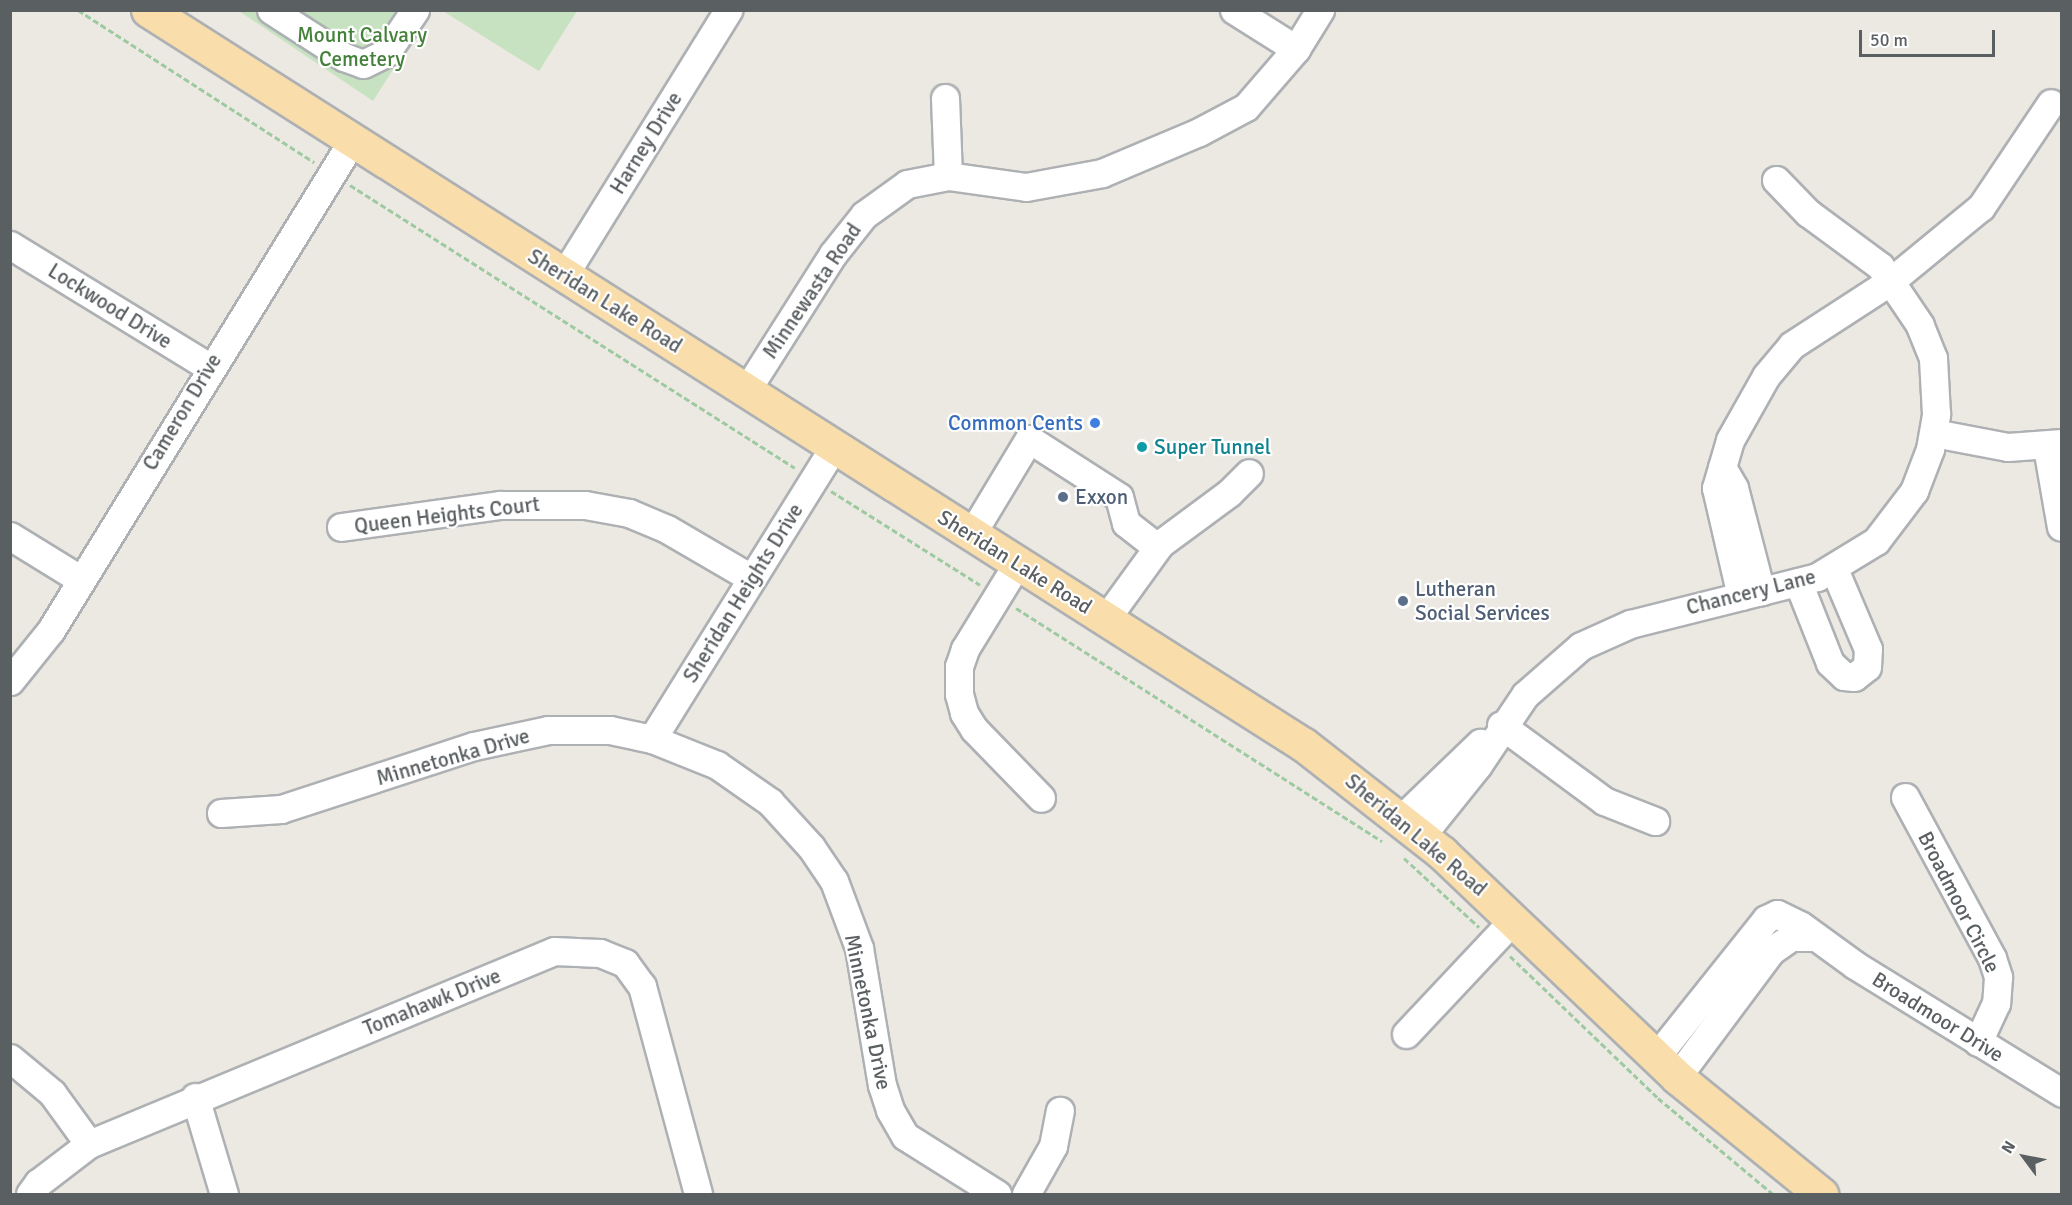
<!DOCTYPE html>
<html>
<head>
<meta charset="utf-8">
<style>
	body { margin:0 }
	#map { position:relative; width:2072px; height:1205px; overflow:hidden; background:#ece8e2; font-family:Signika,sans-serif }
	div>[style] { position:absolute }
	.green>* { inset:0; background:#c6e2c0 }
	.path>* { height:3px; margin-top:-1.5px; transform-origin:0; background:repeating-linear-gradient(90deg,#9ecaa1 0 6px,transparent 0 9px) }
	.roads { filter:drop-shadow(2px 0 #aeb1b4) drop-shadow(-2px 0 #aeb1b4) drop-shadow(0 2px #aeb1b4) drop-shadow(0 -2px #aeb1b4) }
	.minor>* { height:27px; margin:-13.5px; padding:0 13.5px; transform-origin:13.5px; border-radius:13.5px; background:#fff }
	.major>* { height:33px; margin:-16.5px; padding:0 16.5px; transform-origin:16.5px; border-radius:16.5px; background:#f9ddaa }
	.dots>* { width:16px; height:16px; translate:-50% -50%; box-sizing:border-box; border:3px solid #fff; border-radius:50% }
	span { translate:-50% -50%; white-space:nowrap; text-align:center; line-height:1.15; -webkit-text-stroke:4.5px #fff; paint-order:stroke }
	.park-label { font-size:21px; color:#44813a }
	.street-label { font-size:21px; color:#5a5f62 }
	.shop-label { font-size:21px; color:#366cbe }
	.right { translate:-100% -50%; text-align:right }
	.culture-label { font-size:21px; color:#0d838f }
	.left { translate:0 -50%; text-align:left }
	.service-label { font-size:21px; color:#4e5e75 }
	.frame { position:absolute; inset:0; border:12px solid #5a5f62; pointer-events:none }
	.north { position:absolute; left:1994px; top:1127px; width:60px; height:60px; -webkit-text-stroke:4px #fff; paint-order:stroke; rotate:302deg; font-size:16px; font-weight:700; line-height:24px; text-align:center; color:#5a5f62 }
	.north::after { content:''; display:block; margin:auto; width:21px; height:27px; background:#5a5f62; clip-path:polygon(50% 0,100% 100%,50% 72%,0 100%) }
	.scale { position:absolute; left:1859px; top:30px; width:136px; height:27px; box-sizing:border-box; border:3px solid #5a5f62; border-top:0; padding-left:8px; font-size:18px; line-height:21px; white-space:nowrap; color:#5a5f62; -webkit-text-stroke:4px #fff; paint-order:stroke }
</style>
</head>
<body>
<div id="map">
	<div class="green">
		<i style="clip-path:polygon(239px 11px,430px 11px,373px 101px)"></i>
		<i style="clip-path:polygon(443px 11px,577px 11px,539px 71px)"></i>
	</div>
	<div class="path">
		<i style="left:78px;top:10px;width:281px;rotate:32.8deg"></i>
		<i style="left:350px;top:185px;width:527px;rotate:32.45deg"></i>
		<i style="left:831px;top:491px;width:176px;rotate:32.2deg"></i>
		<i style="left:1016px;top:608px;width:434px;rotate:32.5deg"></i>
		<i style="left:1404px;top:858px;width:102px;rotate:42.6deg"></i>
		<i style="left:1510px;top:956px;width:205px;rotate:43.8deg"></i>
		<i style="left:1658px;top:1098px;width:150px;rotate:39.9deg"></i>
	</div>
	<div class="roads">
		<div class="minor">
			<i style="left:271px;top:10px;width:87px;rotate:32.8deg"></i>
			<i style="left:344px;top:57px;width:20px;rotate:20deg"></i>
			<i style="left:363px;top:64px;width:25px;rotate:-26deg"></i>
			<i style="left:386px;top:53px;width:52px;rotate:-56deg"></i>
			<i style="left:1234px;top:10px;width:73px;rotate:32.2deg"></i>
			<i style="left:945px;top:98px;width:78px;rotate:87.8deg"></i>
			<i style="left:10px;top:245px;width:233px;rotate:31.5deg"></i>
			<i style="left:564px;top:275px;width:312px;rotate:-58.2deg"></i>
			<i style="left:746px;top:391px;width:162px;rotate:-57.6deg"></i>
			<i style="left:833px;top:254px;width:50px;rotate:-51.5deg"></i>
			<i style="left:864px;top:215px;width:53px;rotate:-35.8deg"></i>
			<i style="left:907px;top:184px;width:42px;rotate:-11deg"></i>
			<i style="left:948px;top:176px;width:79px;rotate:8deg"></i>
			<i style="left:1026px;top:187px;width:77px;rotate:-10.4deg"></i>
			<i style="left:1102px;top:173px;width:105px;rotate:-22.9deg"></i>
			<i style="left:1199px;top:132px;width:53px;rotate:-28deg"></i>
			<i style="left:1246px;top:107px;width:77px;rotate:-49.2deg"></i>
			<i style="left:1296px;top:49px;width:46px;rotate:-58.4deg"></i>
			<i style="left:1934px;top:433px;width:75px;rotate:10.7deg"></i>
			<i style="left:2008px;top:447px;width:54px;rotate:-4.2deg"></i>
			<i style="left:2047px;top:447px;width:81px;rotate:80.1deg"></i>
			<i style="left:1722px;top:467px;width:24px;rotate:60deg"></i>
			<i style="left:1734px;top:488px;width:107px;rotate:75.4deg"></i>
			<i style="left:341px;top:527px;width:161px;rotate:-7.9deg"></i>
			<i style="left:500px;top:505px;width:85px"></i>
			<i style="left:585px;top:505px;width:45px;rotate:10.3deg"></i>
			<i style="left:629px;top:513px;width:41px;rotate:22.8deg"></i>
			<i style="left:667px;top:529px;width:97px;rotate:30.3deg"></i>
			<i style="left:971px;top:535px;width:112px;rotate:-58.9deg"></i>
			<i style="left:1029px;top:439px;width:107px;rotate:32.8deg"></i>
			<i style="left:1119px;top:497px;width:27px;rotate:75deg"></i>
			<i style="left:1126px;top:523px;width:39px;rotate:38deg"></i>
			<i style="left:10px;top:536px;width:82px;rotate:31.6deg"></i>
			<i style="left:1017px;top:564px;width:100px;rotate:121.5deg"></i>
			<i style="left:965px;top:649px;width:18px;rotate:109deg"></i>
			<i style="left:959px;top:666px;width:28px;rotate:90deg"></i>
			<i style="left:959px;top:694px;width:20px;rotate:75deg"></i>
			<i style="left:964px;top:713px;width:19px;rotate:58deg"></i>
			<i style="left:974px;top:729px;width:96px;rotate:45.8deg"></i>
			<i style="left:1798px;top:582px;width:87px;rotate:68.4deg"></i>
			<i style="left:1830px;top:663px;width:19px;rotate:43deg"></i>
			<i style="left:1844px;top:676px;width:10px;rotate:6deg"></i>
			<i style="left:1854px;top:677px;width:16px;rotate:-38deg"></i>
			<i style="left:1867px;top:667px;width:18px;rotate:-87deg"></i>
			<i style="left:1868px;top:649px;width:87px;rotate:-113deg"></i>
			<i style="left:1741px;top:596px;width:111px;rotate:-103deg"></i>
			<i style="left:1716px;top:488px;width:50px;rotate:-73.7deg"></i>
			<i style="left:1730px;top:440px;width:73px;rotate:-60.6deg"></i>
			<i style="left:1766px;top:376px;width:40px;rotate:-50deg"></i>
			<i style="left:1792px;top:345px;width:119px;rotate:-33deg"></i>
			<i style="left:1892px;top:280px;width:115px;rotate:-39.4deg"></i>
			<i style="left:1981px;top:207px;width:125px;rotate:-56.1deg"></i>
			<i style="left:1105px;top:620px;width:94px;rotate:-54.1deg"></i>
			<i style="left:1160px;top:544px;width:86px;rotate:-36.5deg"></i>
			<i style="left:1229px;top:493px;width:28px;rotate:-45deg"></i>
			<i style="left:10px;top:681px;width:65px;rotate:-51.2deg"></i>
			<i style="left:51px;top:630px;width:574px;rotate:-58.39deg"></i>
			<i style="left:1501px;top:725px;width:128px;rotate:36.4deg"></i>
			<i style="left:1604px;top:801px;width:55px;rotate:21.4deg"></i>
			<i style="left:652px;top:739px;width:344px;rotate:-58.1deg"></i>
			<i style="left:1905px;top:797px;width:183px;rotate:61.6deg"></i>
			<i style="left:1992px;top:958px;width:20px;rotate:72deg"></i>
			<i style="left:1998px;top:977px;width:26px;rotate:94deg"></i>
			<i style="left:1996px;top:1003px;width:43px;rotate:114.8deg"></i>
			<i style="left:221px;top:813px;width:60px;rotate:-3.8deg"></i>
			<i style="left:281px;top:809px;width:203px;rotate:-18.1deg"></i>
			<i style="left:474px;top:746px;width:76px;rotate:-12.2deg"></i>
			<i style="left:548px;top:730px;width:62px"></i>
			<i style="left:610px;top:730px;width:43px;rotate:12.1deg"></i>
			<i style="left:652px;top:739px;width:70px;rotate:21.8deg"></i>
			<i style="left:717px;top:765px;width:65px;rotate:34.9deg"></i>
			<i style="left:770px;top:802px;width:61px;rotate:47.7deg"></i>
			<i style="left:811px;top:847px;width:41px;rotate:55.9deg"></i>
			<i style="left:834px;top:881px;width:72px;rotate:69.5deg"></i>
			<i style="left:859px;top:948px;width:139px;rotate:80.5deg"></i>
			<i style="left:882px;top:1085px;width:26px;rotate:72deg"></i>
			<i style="left:890px;top:1110px;width:30px;rotate:60deg"></i>
			<i style="left:905px;top:1136px;width:109px;rotate:32.2deg"></i>
			<i style="left:1401px;top:819px;width:110px;rotate:-43.9deg"></i>
			<i style="left:1421px;top:836px;width:91px;rotate:-51.2deg"></i>
			<i style="left:1478px;top:765px;width:84px;rotate:-56.1deg"></i>
			<i style="left:1525px;top:695px;width:74px;rotate:-41.2deg"></i>
			<i style="left:1581px;top:646px;width:54px;rotate:-24.2deg"></i>
			<i style="left:1630px;top:624px;width:193px;rotate:-14.1deg"></i>
			<i style="left:1817px;top:577px;width:69px;rotate:-31.4deg"></i>
			<i style="left:1876px;top:541px;width:63px;rotate:-52.8deg"></i>
			<i style="left:1914px;top:491px;width:45px;rotate:-69.1deg"></i>
			<i style="left:1930px;top:449px;width:36px;rotate:-80deg"></i>
			<i style="left:1936px;top:414px;width:56px;rotate:-93.1deg"></i>
			<i style="left:1933px;top:358px;width:35px;rotate:-112deg"></i>
			<i style="left:1920px;top:325px;width:71px;rotate:-124.1deg"></i>
			<i style="left:1880px;top:266px;width:89px;rotate:-143.6deg"></i>
			<i style="left:1808px;top:213px;width:46px;rotate:-134.1deg"></i>
			<i style="left:1406px;top:1034px;width:158px;rotate:-46.8deg"></i>
			<i style="left:1656px;top:1057px;width:176px;rotate:-51.4deg"></i>
			<i style="left:1766px;top:919px;width:12px;rotate:-24deg"></i>
			<i style="left:1777px;top:914px;width:25px;rotate:26deg"></i>
			<i style="left:1800px;top:925px;width:68px;rotate:36deg"></i>
			<i style="left:1855px;top:965px;width:243px;rotate:31.7deg"></i>
			<i style="left:10px;top:1058px;width:55px;rotate:39.8deg"></i>
			<i style="left:52px;top:1093px;width:63px;rotate:54deg"></i>
			<i style="left:1677px;top:1077px;width:157px;rotate:-53.3deg"></i>
			<i style="left:1771px;top:951px;width:24px;rotate:-35deg"></i>
			<i style="left:1791px;top:937px;width:25px"></i>
			<i style="left:195px;top:1097px;width:101px;rotate:73.4deg"></i>
			<i style="left:30px;top:1194px;width:14px;rotate:-54deg"></i>
			<i style="left:38px;top:1183px;width:64px;rotate:-37.4deg"></i>
			<i style="left:89px;top:1144px;width:503px;rotate:-22.54deg"></i>
			<i style="left:554px;top:951px;width:46px;rotate:2.5deg"></i>
			<i style="left:600px;top:953px;width:27px;rotate:22deg"></i>
			<i style="left:625px;top:963px;width:29px;rotate:54deg"></i>
			<i style="left:642px;top:986px;width:215px;rotate:74.9deg"></i>
			<i style="left:1026px;top:1194px;width:55px;rotate:-60.6deg"></i>
			<i style="left:1053px;top:1146px;width:36px;rotate:-79deg"></i>
		</div>
		<div class="major">
			<i style="left:148px;top:10px;width:1370px;rotate:32.45deg"></i>
			<i style="left:1304px;top:745px;width:175px;rotate:38deg"></i>
			<i style="left:1442px;top:853px;width:325px;rotate:43.6deg"></i>
			<i style="left:1677px;top:1077px;width:186px;rotate:39.1deg"></i>
		</div>
	</div>
	<div class="dots">
		<i style="left:1095px;top:423px;background:#3f7fe0"></i>
		<i style="left:1142px;top:447px;background:#0f9aa8"></i>
		<i style="left:1063px;top:497px;background:#5c6f8a"></i>
		<i style="left:1403px;top:601px;background:#5c6f8a"></i>
	</div>
	<div class="park-label">
		<span style="left:362px;top:47px">Mount Calvary<br>Cemetery</span>
	</div>
	<div class="street-label">
		<span style="left:646px;top:143px;rotate:-58deg">Harney Drive</span>
		<span style="left:812px;top:291px;rotate:-56deg">Minnewasta Road</span>
		<span style="left:605px;top:301px;rotate:32deg">Sheridan Lake Road</span>
		<span style="left:110px;top:306px;rotate:32deg">Lockwood Drive</span>
		<span style="left:182px;top:412px;rotate:-59deg">Cameron Drive</span>
		<span style="left:447px;top:515px;rotate:-7deg">Queen Heights Court</span>
		<span style="left:1015px;top:562px;rotate:32deg">Sheridan Lake Road</span>
		<span style="left:1751px;top:592px;rotate:-14deg">Chancery Lane</span>
		<span style="left:743px;top:593px;rotate:-58deg">Sheridan Heights Drive</span>
		<span style="left:453px;top:757px;rotate:-16deg">Minnetonka Drive</span>
		<span style="left:1416px;top:835px;rotate:40deg">Sheridan Lake Road</span>
		<span style="left:1959px;top:902px;rotate:63deg">Broadmoor Circle</span>
		<span style="left:432px;top:1002px;rotate:-22deg">Tomahawk Drive</span>
		<span style="left:868px;top:1012px;rotate:78deg">Minnetonka Drive</span>
		<span style="left:1938px;top:1017px;rotate:32deg">Broadmoor Drive</span>
	</div>
	<div class="shop-label">
		<span class="right" style="left:1083px;top:423px">Common Cents</span>
	</div>
	<div class="culture-label">
		<span class="left" style="left:1154px;top:447px">Super Tunnel</span>
	</div>
	<div class="service-label">
		<span class="left" style="left:1075px;top:497px">Exxon</span>
		<span class="left" style="left:1415px;top:601px">Lutheran<br>Social Services</span>
	</div>
	<div class="frame"></div>
	<div class="north">N</div>
	<div class="scale">50 m</div>
</div>
</body>
</html>
